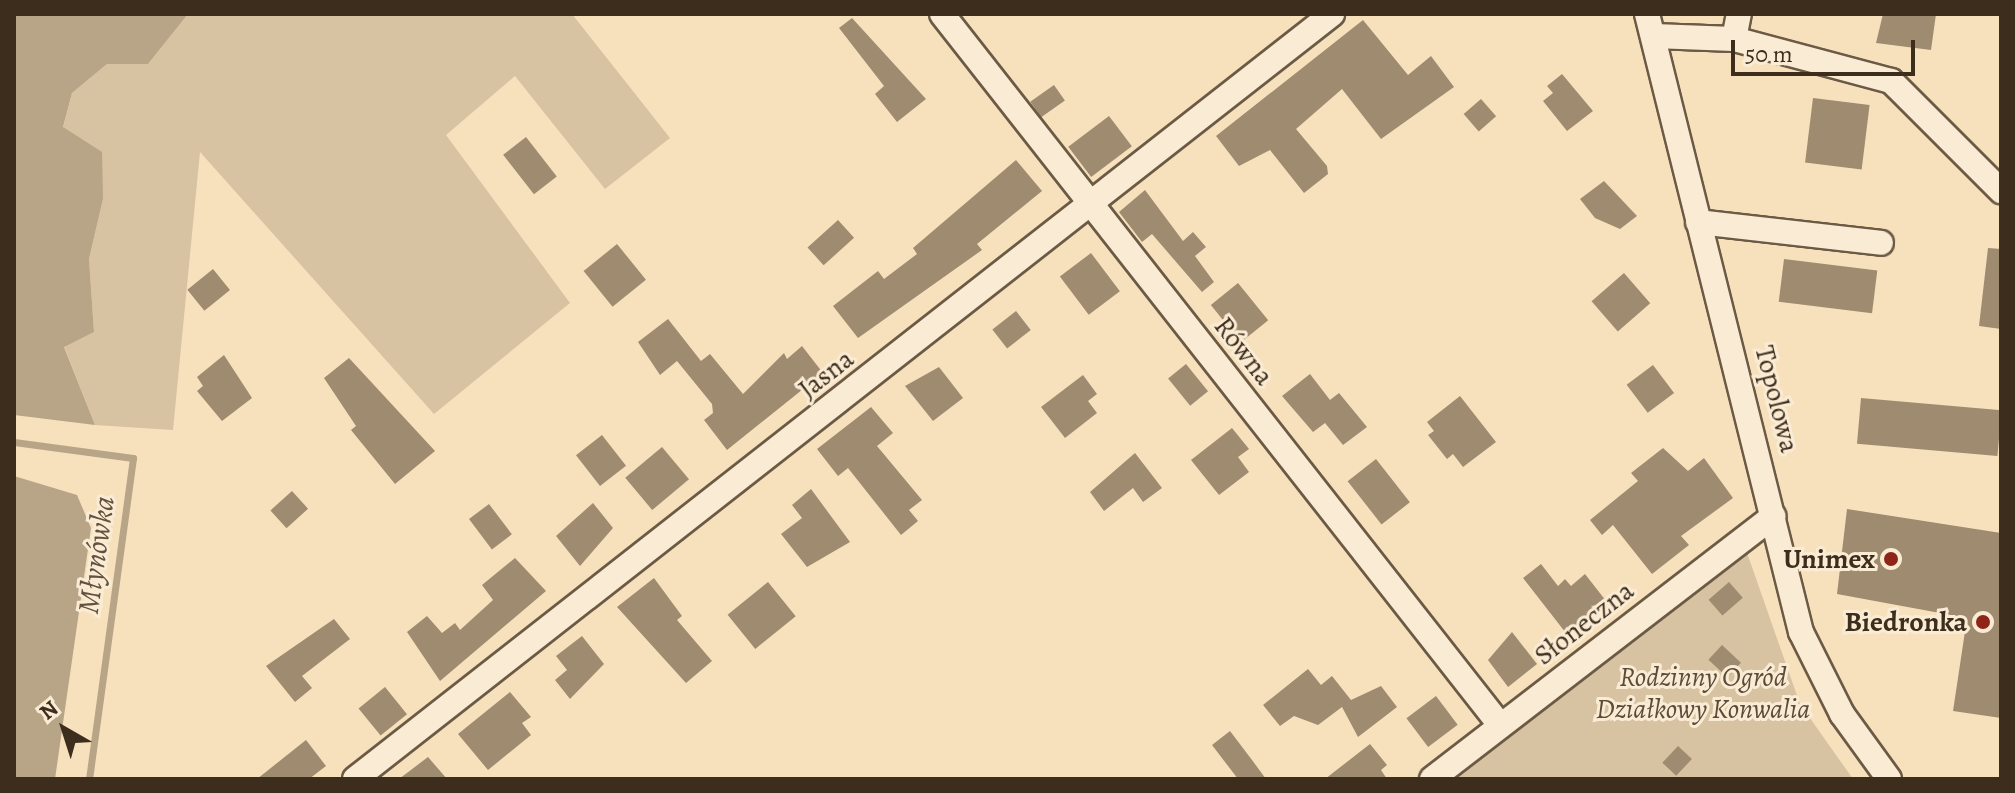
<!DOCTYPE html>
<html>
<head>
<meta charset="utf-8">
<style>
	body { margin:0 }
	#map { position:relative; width:2015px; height:793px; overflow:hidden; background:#f7e1bd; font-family:Alegreya,serif }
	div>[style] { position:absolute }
	.green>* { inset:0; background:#d7c2a2 }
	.water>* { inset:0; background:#b8a487 }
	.stream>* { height:7px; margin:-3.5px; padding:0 3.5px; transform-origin:3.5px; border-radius:3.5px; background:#b8a487 }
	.building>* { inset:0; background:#9e8b70; transform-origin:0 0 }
	.roads { filter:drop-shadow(2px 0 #6c5a45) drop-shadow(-2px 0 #6c5a45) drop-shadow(0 2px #6c5a45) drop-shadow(0 -2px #6c5a45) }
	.street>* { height:24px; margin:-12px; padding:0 12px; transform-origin:12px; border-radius:12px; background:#faecd4 }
	.dots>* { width:22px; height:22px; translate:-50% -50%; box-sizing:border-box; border:4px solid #faecd4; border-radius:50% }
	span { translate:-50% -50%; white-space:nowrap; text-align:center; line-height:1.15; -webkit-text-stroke:6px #faecd4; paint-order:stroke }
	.street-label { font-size:28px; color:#3d2d1d }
	.poi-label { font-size:28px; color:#3d2d1d; font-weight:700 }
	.right { translate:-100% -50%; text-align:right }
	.park-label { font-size:28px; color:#5c4b38; font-style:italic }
	.water-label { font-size:30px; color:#62513d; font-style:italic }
	.frame { position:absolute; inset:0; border:16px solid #3d2d1d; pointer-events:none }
	.north { position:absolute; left:24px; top:689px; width:80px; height:80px; -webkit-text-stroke:6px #faecd4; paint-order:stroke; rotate:321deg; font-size:22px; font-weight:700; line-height:32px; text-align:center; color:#3d2d1d }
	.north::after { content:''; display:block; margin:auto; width:28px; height:36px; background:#3d2d1d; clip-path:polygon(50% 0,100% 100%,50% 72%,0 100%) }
	.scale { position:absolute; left:1731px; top:40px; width:184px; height:36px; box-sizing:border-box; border:4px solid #3d2d1d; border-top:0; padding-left:10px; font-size:24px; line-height:28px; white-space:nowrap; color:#3d2d1d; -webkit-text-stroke:6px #faecd4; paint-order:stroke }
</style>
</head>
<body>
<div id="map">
	<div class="green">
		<i style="clip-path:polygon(188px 14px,572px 14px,670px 138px,605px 189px,515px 76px,446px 135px,570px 303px,434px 414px,200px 152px,173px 430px,95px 425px,64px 346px,94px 332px,89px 259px,103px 199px,63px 128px,72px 93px,107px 64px,148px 64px)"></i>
		<i style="clip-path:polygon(1746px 550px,1800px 704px,1853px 779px,1455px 779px)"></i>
	</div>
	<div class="water">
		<i style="clip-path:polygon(14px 14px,188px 14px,148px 64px,107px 64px,72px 93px,63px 127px,102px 152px,103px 199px,89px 259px,94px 332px,64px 347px,95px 425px,14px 415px)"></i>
		<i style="clip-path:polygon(14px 476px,77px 495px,91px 528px,55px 779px,14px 779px)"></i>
	</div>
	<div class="stream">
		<i style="left:14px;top:442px;width:120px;rotate:7.7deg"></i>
		<i style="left:133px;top:458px;width:324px;rotate:97.8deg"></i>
	</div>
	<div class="building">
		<i style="clip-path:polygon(1883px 14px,1936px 14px,1931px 50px,1876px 43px)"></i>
		<i style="clip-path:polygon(852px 18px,926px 99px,897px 122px,875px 94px,884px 86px,839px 28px)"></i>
		<i style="clip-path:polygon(1363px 20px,1408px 75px,1431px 56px,1454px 87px,1381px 139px,1342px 89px,1296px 129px,1327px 166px,1328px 174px,1304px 193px,1270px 150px,1239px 166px,1216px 136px)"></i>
		<i style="clip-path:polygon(1562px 74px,1593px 111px,1567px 131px,1543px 101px,1553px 93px,1547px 86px)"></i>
		<i style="left:1054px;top:85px;width:19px;height:29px;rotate:55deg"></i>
		<i style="left:1813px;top:98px;width:57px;height:65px;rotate:7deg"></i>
		<i style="left:1481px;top:99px;width:23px;height:23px;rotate:49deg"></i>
		<i style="left:1109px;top:116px;width:38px;height:51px;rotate:53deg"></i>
		<i style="left:526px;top:137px;width:50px;height:29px;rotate:52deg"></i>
		<i style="clip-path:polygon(1016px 160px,1042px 191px,977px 244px,982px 250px,858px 338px,833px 306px,878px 271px,884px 279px,917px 254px,913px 248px)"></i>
		<i style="clip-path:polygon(1604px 181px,1637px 216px,1620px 229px,1595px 218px,1580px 199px)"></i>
		<i style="clip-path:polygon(1145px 190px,1183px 241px,1193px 232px,1206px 247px,1195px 256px,1214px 282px,1202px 292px,1152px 234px,1142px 242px,1119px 212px)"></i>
		<i style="left:838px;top:220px;width:24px;height:41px;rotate:48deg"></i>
		<i style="left:617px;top:244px;width:46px;height:43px;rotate:51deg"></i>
		<i style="clip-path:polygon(1988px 248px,2001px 249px,2001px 329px,1979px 326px)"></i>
		<i style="left:1091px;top:253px;width:48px;height:39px;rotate:53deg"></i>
		<i style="left:1784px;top:259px;width:94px;height:43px;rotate:7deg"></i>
		<i style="left:213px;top:269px;width:27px;height:33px;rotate:51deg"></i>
		<i style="left:1624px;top:273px;width:40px;height:43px;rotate:49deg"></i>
		<i style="left:1238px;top:283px;width:48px;height:35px;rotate:51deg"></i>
		<i style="left:1016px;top:311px;width:24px;height:30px;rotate:52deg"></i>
		<i style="clip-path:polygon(668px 319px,701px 361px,710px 354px,743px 394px,784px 353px,787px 359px,802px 346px,823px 373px,727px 450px,704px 420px,713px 413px,712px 404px,677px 361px,660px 375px,638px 342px)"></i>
		<i style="clip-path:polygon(224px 355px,252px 398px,222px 421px,197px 391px,203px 386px,197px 377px)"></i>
		<i style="clip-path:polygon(349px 358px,435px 451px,395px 484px,351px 430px,356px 426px,324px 378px)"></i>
		<i style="left:1186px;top:364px;width:35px;height:23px;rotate:51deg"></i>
		<i style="left:1653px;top:365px;width:35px;height:33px;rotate:53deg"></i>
		<i style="clip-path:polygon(939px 367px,963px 398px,933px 421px,905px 386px)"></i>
		<i style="clip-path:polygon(1310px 374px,1330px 400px,1339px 393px,1367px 427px,1343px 445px,1325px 423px,1313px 432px,1282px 396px)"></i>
		<i style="clip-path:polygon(1083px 375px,1097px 394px,1088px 401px,1097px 413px,1065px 438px,1041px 407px)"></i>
		<i style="clip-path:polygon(1460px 396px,1496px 442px,1463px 467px,1453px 454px,1447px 459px,1428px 435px,1434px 431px,1427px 422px)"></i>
		<i style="left:1861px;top:398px;width:141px;height:46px;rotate:5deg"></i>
		<i style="clip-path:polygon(871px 407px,893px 433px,877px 446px,922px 500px,909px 510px,918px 521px,901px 535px,848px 468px,838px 476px,817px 449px)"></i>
		<i style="clip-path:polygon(1232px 428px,1249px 449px,1238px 457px,1249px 472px,1219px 495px,1191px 460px)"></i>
		<i style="left:602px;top:435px;width:39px;height:33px;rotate:52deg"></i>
		<i style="left:662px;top:447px;width:42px;height:48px;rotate:50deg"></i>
		<i style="clip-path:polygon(1663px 448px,1688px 471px,1704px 458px,1733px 498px,1681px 536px,1689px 545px,1652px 574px,1613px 525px,1602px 535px,1590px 520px,1638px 481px,1631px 473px)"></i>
		<i style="clip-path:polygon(1135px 453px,1162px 488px,1143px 502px,1133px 488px,1104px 511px,1090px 492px)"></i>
		<i style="left:1376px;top:459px;width:55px;height:36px;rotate:52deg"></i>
		<i style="clip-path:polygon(811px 489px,850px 542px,807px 567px,781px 534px,802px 518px,792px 505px)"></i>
		<i style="left:292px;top:491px;width:24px;height:29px;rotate:48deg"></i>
		<i style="clip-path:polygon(593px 503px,613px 528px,580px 566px,556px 536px)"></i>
		<i style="left:489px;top:504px;width:38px;height:25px;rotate:53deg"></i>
		<i style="clip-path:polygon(1847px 509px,2001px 533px,2001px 718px,1953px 711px,1967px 618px,1837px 594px)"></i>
		<i style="clip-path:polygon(515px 558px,546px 591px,440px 681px,407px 632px,427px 616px,442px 633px,455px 623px,460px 630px,493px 600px,482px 585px)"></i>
		<i style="clip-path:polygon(1541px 564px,1558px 586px,1565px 579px,1571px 586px,1585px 574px,1610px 606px,1569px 637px,1523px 578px)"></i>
		<i style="clip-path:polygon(654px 578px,682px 616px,677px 620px,712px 661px,686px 683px,617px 607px)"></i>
		<i style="left:768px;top:582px;width:44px;height:52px;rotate:51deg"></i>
		<i style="left:1729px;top:582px;width:21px;height:27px;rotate:49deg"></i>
		<i style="clip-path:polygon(334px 619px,350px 639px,302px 676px,312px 688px,295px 702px,266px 666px)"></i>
		<i style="clip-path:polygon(1512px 632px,1537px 664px,1508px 687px,1488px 660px)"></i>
		<i style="clip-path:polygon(582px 636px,604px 664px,570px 699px,555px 680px,567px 670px,556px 656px)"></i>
		<i style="left:1722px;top:645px;width:26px;height:20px;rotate:43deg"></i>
		<i style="clip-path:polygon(1308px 669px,1321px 685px,1332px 676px,1351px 700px,1381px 686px,1397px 707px,1358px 737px,1342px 707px,1318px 725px,1294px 716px,1280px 726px,1263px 705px)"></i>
		<i style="left:385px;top:687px;width:35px;height:34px;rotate:51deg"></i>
		<i style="clip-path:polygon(510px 692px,531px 717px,522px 723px,531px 735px,488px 770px,458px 734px)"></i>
		<i style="left:1436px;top:696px;width:36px;height:37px;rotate:53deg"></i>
		<i style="clip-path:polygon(1230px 731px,1252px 760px,1266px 779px,1238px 779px,1212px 745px)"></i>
		<i style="clip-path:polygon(306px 740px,326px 766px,309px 779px,257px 779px)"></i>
		<i style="clip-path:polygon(1370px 744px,1387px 765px,1381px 770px,1387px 779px,1325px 779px)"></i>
		<i style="left:1678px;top:746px;width:19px;height:23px;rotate:43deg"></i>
		<i style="clip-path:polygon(428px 757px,447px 779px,399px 779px)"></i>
	</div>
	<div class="roads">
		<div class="street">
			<i style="left:942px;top:14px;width:904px;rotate:51.87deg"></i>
			<i style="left:1647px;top:14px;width:637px;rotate:76.01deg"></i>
			<i style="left:1801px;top:632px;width:92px;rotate:63.4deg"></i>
			<i style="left:1842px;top:714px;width:80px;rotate:54.1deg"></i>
			<i style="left:1654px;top:36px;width:80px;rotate:2.1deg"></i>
			<i style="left:1734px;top:39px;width:163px;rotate:15deg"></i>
			<i style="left:1891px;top:81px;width:156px;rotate:45deg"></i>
			<i style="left:1734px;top:39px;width:25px;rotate:-79deg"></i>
			<i style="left:1698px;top:222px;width:184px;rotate:6.5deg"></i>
			<i style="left:355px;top:779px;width:1241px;rotate:-38.06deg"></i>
			<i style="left:1432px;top:779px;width:431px;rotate:-37.6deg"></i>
		</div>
	</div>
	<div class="dots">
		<i style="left:1891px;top:559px;background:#8f2418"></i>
		<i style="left:1983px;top:622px;background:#8f2418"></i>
	</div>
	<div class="street-label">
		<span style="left:1244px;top:351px;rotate:52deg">Równa</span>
		<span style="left:826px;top:374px;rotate:-38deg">Jasna</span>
		<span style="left:1777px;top:399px;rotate:76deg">Topolowa</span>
		<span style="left:1584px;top:623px;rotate:-38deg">Słoneczna</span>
	</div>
	<div class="poi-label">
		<span class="right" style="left:1875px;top:559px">Unimex</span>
		<span class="right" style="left:1967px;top:622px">Biedronka</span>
	</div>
	<div class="park-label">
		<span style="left:1703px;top:693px">Rodzinny Ogród<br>Działkowy Konwalia</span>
	</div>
	<div class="water-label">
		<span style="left:96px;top:555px;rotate:-82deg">Młynówka</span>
	</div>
	<div class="frame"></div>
	<div class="north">N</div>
	<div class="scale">50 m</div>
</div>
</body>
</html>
